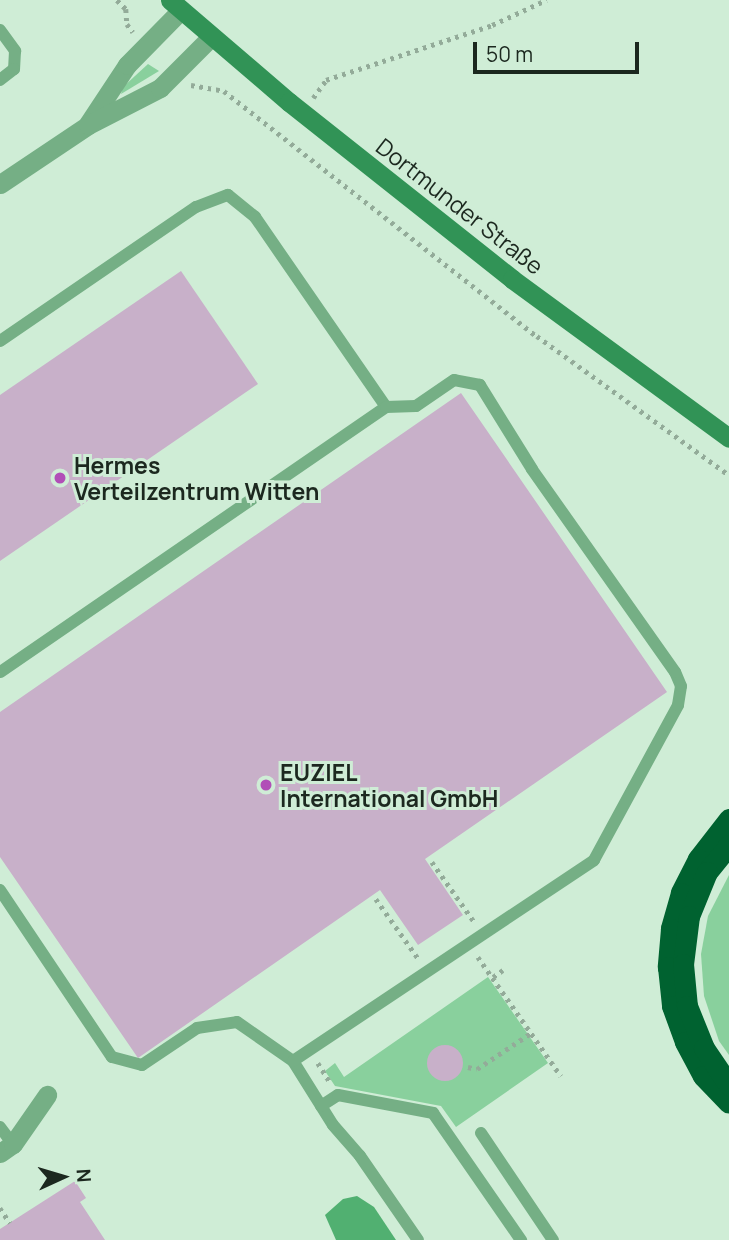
<!DOCTYPE html>
<html>
<head>
<meta charset="utf-8">
<style>
	body { margin:0 }
	#map { position:relative; width:729px; height:1240px; overflow:hidden; background:#cfedd6; font-family:Manrope,sans-serif }
	div>[style] { position:absolute }
	.green>* { inset:0; background:#89d09d }
	.water>* { inset:0; background:#51b071 }
	.building>* { inset:0; background:#c8b0c9 }
	.round { border-radius:50% }
	.path>* { height:4.5px; margin-top:-2.25px; transform-origin:0; background:repeating-linear-gradient(90deg,#93ab99 0 3.5px,transparent 0 8.5px) }
	.service>* { height:12px; margin:-6px; padding:0 6px; transform-origin:6px; border-radius:6px; background:#75af85 }
	.minor>* { height:19px; margin:-9.5px; padding:0 9.5px; transform-origin:9.5px; border-radius:9.5px; background:#75af85 }
	.secondary>* { height:19px; margin:-9.5px; padding:0 9.5px; transform-origin:9.5px; border-radius:9.5px; background:#319356 }
	.motorway>* { height:21px; margin:-10.5px; padding:0 10.5px; transform-origin:10.5px; border-radius:10.5px; background:#006230 }
	.dots>* { width:19px; height:19px; translate:-50% -50%; box-sizing:border-box; border:4px solid #cfedd6; border-radius:50% }
	span { translate:-50% -50%; white-space:nowrap; text-align:center; line-height:1.15; -webkit-text-stroke:6px #cfedd6; paint-order:stroke }
	.street-label { font-size:23px; color:#1c281f }
	.poi-label { font-size:23px; color:#1c281f; font-weight:700 }
	.left { translate:0 -50%; text-align:left }
	.north { position:absolute; left:28px; top:1142px; width:70px; height:70px; -webkit-text-stroke:5px #cfedd6; paint-order:stroke; rotate:86deg; font-size:19px; font-weight:700; line-height:28px; text-align:center; color:#1c281f }
	.north::after { content:''; display:block; margin:auto; width:24px; height:32px; background:#1c281f; clip-path:polygon(50% 0,100% 100%,50% 72%,0 100%) }
	.scale { position:absolute; left:473px; top:42px; width:166px; height:32px; box-sizing:border-box; border:4px solid #1c281f; border-top:0; padding-left:9px; font-size:21px; line-height:24px; white-space:nowrap; color:#1c281f; -webkit-text-stroke:5px #cfedd6; paint-order:stroke }
</style>
</head>
<body>
<div id="map">
	<div class="green">
		<i style="clip-path:polygon(148px 64px,159px 71px,121px 94px,123px 87px)"></i>
		<i style="clip-path:polygon(729px 875px,729px 1055px,719px 1041px,704px 996px,701px 954px,708px 916px)"></i>
		<i style="clip-path:polygon(488px 977px,548px 1063px,456px 1127px,441px 1106px,335px 1086px,325px 1071px,335px 1063px,344px 1077px)"></i>
	</div>
	<div class="water">
		<i style="clip-path:polygon(357px 1196px,374px 1207px,396px 1240px,336px 1240px,325px 1215px,343px 1199px)"></i>
	</div>
	<div class="building">
		<i style="clip-path:polygon(181px 271px,258px 384px,0 561px,0 395px)"></i>
		<i style="clip-path:polygon(461px 393px,667px 692px,425px 859px,463px 915px,418px 945px,380px 890px,138px 1058px,0 857px,0 712px)"></i>
		<i class="round" style="left:427px;top:1045px;width:36px;height:36px"></i>
		<i style="clip-path:polygon(75px 1181px,86px 1198px,80px 1202px,105px 1240px,0 1240px,0 1229px)"></i>
	</div>
	<div class="path">
		<i style="left:117px;top:0;width:13px;rotate:45deg"></i>
		<i style="left:126px;top:9px;width:15px;rotate:86deg"></i>
		<i style="left:127px;top:24px;width:10px;rotate:53deg"></i>
		<i style="left:191px;top:85px;width:34px;rotate:10deg"></i>
		<i style="left:224px;top:91px;width:397px;rotate:38.1deg"></i>
		<i style="left:537px;top:336px;width:237px;rotate:35.9deg"></i>
		<i style="left:313px;top:98px;width:22px;rotate:-54deg"></i>
		<i style="left:326px;top:80px;width:175px;rotate:-18.3deg"></i>
		<i style="left:492px;top:25px;width:60px;rotate:-24.8deg"></i>
		<i style="left:432px;top:862px;width:75px;rotate:54.8deg"></i>
		<i style="left:376px;top:899px;width:72px;rotate:54.6deg"></i>
		<i style="left:478px;top:957px;width:145px;rotate:55.1deg"></i>
		<i style="left:493px;top:977px;width:12px;rotate:-35deg"></i>
		<i style="left:318px;top:1063px;width:22px;rotate:58deg"></i>
		<i style="left:468px;top:1067px;width:9px;rotate:13deg"></i>
		<i style="left:477px;top:1069px;width:65px;rotate:-33.7deg"></i>
		<i style="left:0;top:1208px;width:18px;rotate:56deg"></i>
	</div>
	<div class="service">
		<i style="left:0;top:30px;width:26px;rotate:54deg"></i>
		<i style="left:15px;top:51px;width:18px;rotate:93deg"></i>
		<i style="left:14px;top:69px;width:18px;rotate:142deg"></i>
		<i style="left:0;top:341px;width:237px;rotate:-34.4deg"></i>
		<i style="left:196px;top:207px;width:34px;rotate:-21deg"></i>
		<i style="left:228px;top:195px;width:35px;rotate:39deg"></i>
		<i style="left:255px;top:217px;width:231px;rotate:55.4deg"></i>
		<i style="left:386px;top:407px;width:468px;rotate:145.5deg"></i>
		<i style="left:0;top:890px;width:201px;rotate:56.2deg"></i>
		<i style="left:112px;top:1057px;width:31px;rotate:15deg"></i>
		<i style="left:142px;top:1065px;width:66px;rotate:-33.9deg"></i>
		<i style="left:197px;top:1028px;width:40px;rotate:-8.5deg"></i>
		<i style="left:237px;top:1022px;width:68px;rotate:34.9deg"></i>
		<i style="left:293px;top:1061px;width:75px;rotate:58deg"></i>
		<i style="left:333px;top:1125px;width:41px;rotate:48.9deg"></i>
		<i style="left:360px;top:1156px;width:102px;rotate:55.4deg"></i>
		<i style="left:293px;top:1061px;width:362px;rotate:-33.7deg"></i>
		<i style="left:594px;top:860px;width:176px;rotate:-61.5deg"></i>
		<i style="left:678px;top:705px;width:19px;rotate:-81deg"></i>
		<i style="left:681px;top:686px;width:15px;rotate:-113deg"></i>
		<i style="left:675px;top:672px;width:248px;rotate:-125.2deg"></i>
		<i style="left:532px;top:469px;width:99px;rotate:-121.8deg"></i>
		<i style="left:480px;top:385px;width:26px;rotate:-169deg"></i>
		<i style="left:454px;top:380px;width:46px;rotate:145.6deg"></i>
		<i style="left:416px;top:406px;width:30px;rotate:178deg"></i>
		<i style="left:321px;top:1106px;width:20px;rotate:-33deg"></i>
		<i style="left:338px;top:1095px;width:97px;rotate:10.7deg"></i>
		<i style="left:433px;top:1113px;width:155px;rotate:55.3deg"></i>
		<i style="left:0;top:1127px;width:21px;rotate:53deg"></i>
		<i style="left:481px;top:1133px;width:129px;rotate:56.1deg"></i>
	</div>
	<div class="minor">
		<i style="left:88px;top:124px;width:71px;rotate:-56.5deg"></i>
		<i style="left:127px;top:65px;width:77px;rotate:-45.5deg"></i>
		<i style="left:0;top:184px;width:106px;rotate:-33.8deg"></i>
		<i style="left:88px;top:125px;width:81px;rotate:-27.2deg"></i>
		<i style="left:160px;top:88px;width:71px;rotate:-45deg"></i>
		<i style="left:0;top:1153px;width:16px;rotate:-35deg"></i>
		<i style="left:13px;top:1144px;width:60px;rotate:-55.2deg"></i>
	</div>
	<div class="secondary">
		<i style="left:170px;top:0;width:157px;rotate:40.6deg"></i>
		<i style="left:289px;top:102px;width:285px;rotate:38.4deg"></i>
		<i style="left:512px;top:279px;width:269px;rotate:36.2deg"></i>
	</div>
	<div class="motorway">
		<i style="left:729px;top:819px;width:51px;rotate:127.8deg"></i>
		<i style="left:698px;top:859px;width:38px;rotate:117deg"></i>
		<i style="left:681px;top:893px;width:37px;rotate:106deg"></i>
		<i style="left:671px;top:929px;width:38px;rotate:95deg"></i>
		<i style="left:668px;top:967px;width:39px;rotate:84deg"></i>
		<i style="left:672px;top:1006px;width:38px;rotate:70deg"></i>
		<i style="left:685px;top:1042px;width:38px;rotate:62deg"></i>
		<i style="left:703px;top:1076px;width:37px;rotate:46deg"></i>
		<i style="left:729px;top:845px;width:35px;rotate:129deg"></i>
		<i style="left:707px;top:872px;width:48px;rotate:112.2deg"></i>
		<i style="left:689px;top:916px;width:48px;rotate:97.1deg"></i>
		<i style="left:683px;top:964px;width:42px;rotate:84.6deg"></i>
		<i style="left:687px;top:1006px;width:45px;rotate:68deg"></i>
		<i style="left:704px;top:1048px;width:45px;rotate:56deg"></i>
	</div>
	<div class="dots">
		<i style="left:60px;top:478px;background:#b14fb7"></i>
		<i style="left:266px;top:785px;background:#b14fb7"></i>
	</div>
	<div class="street-label">
		<span style="left:460px;top:206px;rotate:38deg">Dortmunder Straße</span>
	</div>
	<div class="poi-label">
		<span class="left" style="left:74px;top:478px">Hermes<br>Verteilzentrum Witten</span>
		<span class="left" style="left:280px;top:785px">EUZIEL<br>International GmbH</span>
	</div>
	<div class="north">N</div>
	<div class="scale">50 m</div>
</div>
</body>
</html>
